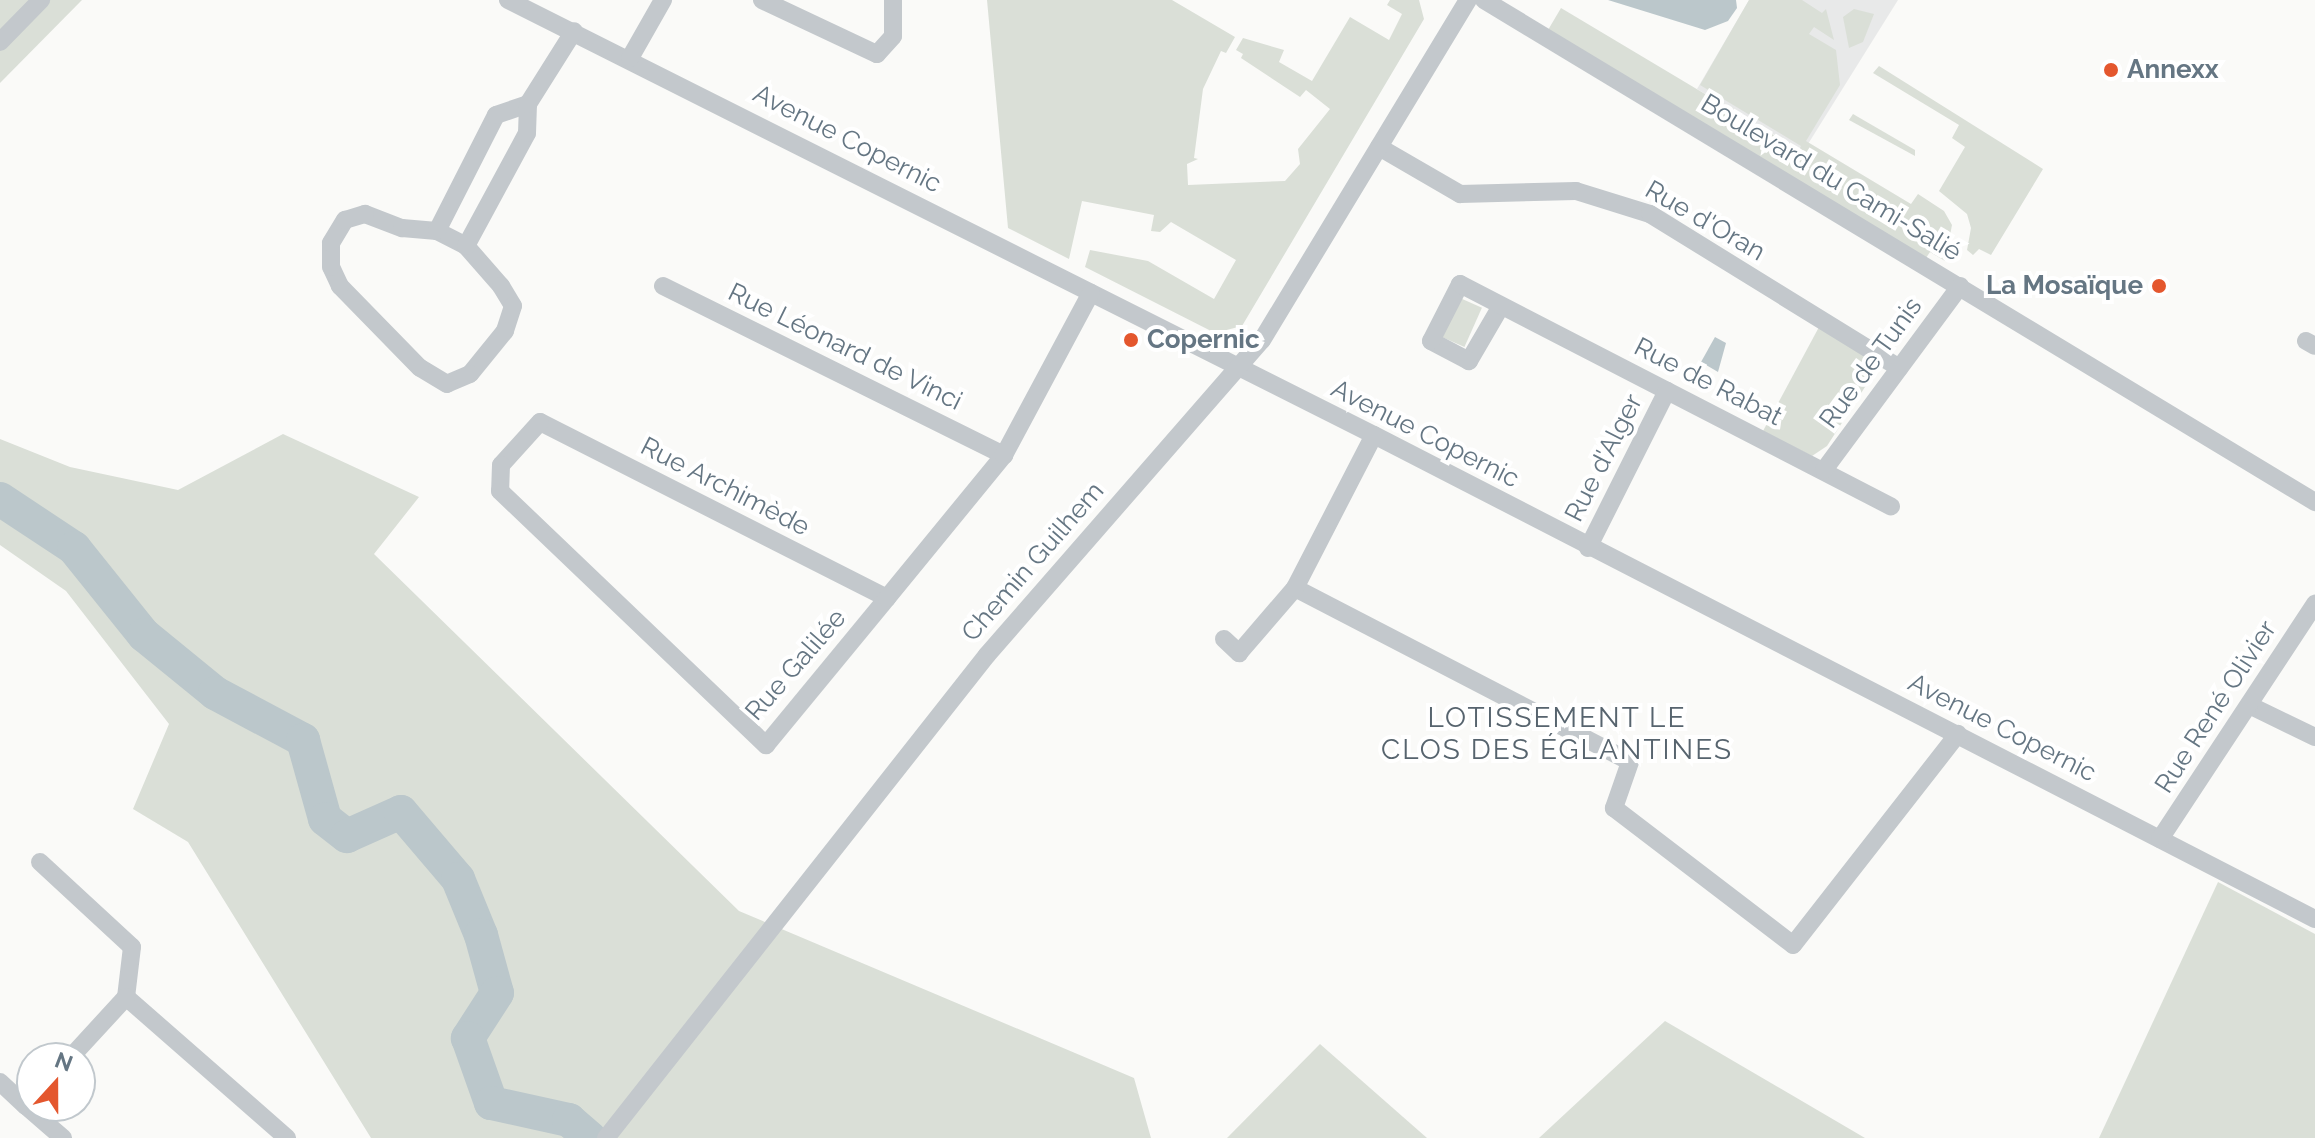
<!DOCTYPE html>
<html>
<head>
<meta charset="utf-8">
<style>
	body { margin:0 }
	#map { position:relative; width:2315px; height:1138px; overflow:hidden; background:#fafaf8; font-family:Raleway,sans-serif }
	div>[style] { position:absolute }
	.built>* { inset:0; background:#e8e9e9 }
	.green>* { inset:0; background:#dadfd7; transform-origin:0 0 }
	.water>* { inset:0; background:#bbc7cb }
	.river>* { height:34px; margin:-17px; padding:0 17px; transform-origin:17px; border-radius:17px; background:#bbc7cb }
	.minor>* { height:18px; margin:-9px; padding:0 9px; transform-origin:9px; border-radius:9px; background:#c3c8cc }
	.dots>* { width:22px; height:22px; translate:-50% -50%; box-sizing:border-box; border:4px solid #fff; border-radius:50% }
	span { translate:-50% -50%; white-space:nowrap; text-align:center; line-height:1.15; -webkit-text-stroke:8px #fff; paint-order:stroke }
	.poi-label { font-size:26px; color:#657683; font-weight:700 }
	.left { translate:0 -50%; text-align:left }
	.right { translate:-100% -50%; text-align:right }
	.street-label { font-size:26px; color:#657683 }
	.neighbourhood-label { font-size:28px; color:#57646e; letter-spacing:2px }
	.north { position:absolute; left:16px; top:1042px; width:80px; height:80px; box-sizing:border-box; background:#fff; border:2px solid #c1c8cd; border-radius:50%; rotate:21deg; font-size:22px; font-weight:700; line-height:32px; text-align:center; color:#657683 }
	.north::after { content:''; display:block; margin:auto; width:28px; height:36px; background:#e4572e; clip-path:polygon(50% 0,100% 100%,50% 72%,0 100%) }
</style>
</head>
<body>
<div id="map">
	<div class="built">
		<i style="clip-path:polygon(1749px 0,1898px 0,1803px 152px,1697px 89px)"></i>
	</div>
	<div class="green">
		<i style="clip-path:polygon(0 0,82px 0,0 83px)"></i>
		<i style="clip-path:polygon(987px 0,1172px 0,1235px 37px,1226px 53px,1221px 51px,1203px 89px,1194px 158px,1198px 159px,1187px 164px,1188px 185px,1285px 181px,1300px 164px,1298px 149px,1330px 109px,1306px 90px,1300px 97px,1241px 58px,1243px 54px,1236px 50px,1243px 38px,1284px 50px,1279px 62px,1312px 81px,1350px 17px,1389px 40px,1402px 14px,1387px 5px,1390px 0,1419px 0,1424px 19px,1242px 326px,1215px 333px,1085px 267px,1090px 250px,1148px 261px,1214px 299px,1236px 260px,1171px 222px,1160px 232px,1151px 231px,1154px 215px,1082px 201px,1069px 259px,1008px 228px)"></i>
		<i style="clip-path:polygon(1749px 0,1802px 0,1822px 13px,1826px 9px,1834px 40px,1814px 27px,1809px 34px,1836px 50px,1840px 85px,1806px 141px,1911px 204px,1918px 194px,1944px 211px,1952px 225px,1945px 261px,1930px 252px,1926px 258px,1548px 30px,1561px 8px,1799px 150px,1801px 146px,1700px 85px)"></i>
		<i style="clip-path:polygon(1854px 9px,1874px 14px,1863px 42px,1849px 48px,1843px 17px)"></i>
		<i style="clip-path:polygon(1879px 66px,2043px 169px,1991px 255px,1979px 249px,1973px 255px,1967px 250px,1971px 228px,1967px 214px,1939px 191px,1965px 147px,1952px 138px,1959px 125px,1873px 73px)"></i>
		<i style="clip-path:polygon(1853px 114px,1915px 150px,1915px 156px,1849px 120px)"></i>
		<i style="left:1460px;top:298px;width:24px;height:43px;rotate:24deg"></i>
		<i style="clip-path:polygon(1819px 327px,1868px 357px,1874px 373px,1827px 446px,1812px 456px,1763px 431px)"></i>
		<i style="clip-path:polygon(283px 434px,419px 497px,374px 554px,739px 911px,1134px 1078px,1151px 1138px,371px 1138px,188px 842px,133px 809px,169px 724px,66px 591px,0 545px,0 439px,70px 467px,178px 490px)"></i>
		<i style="clip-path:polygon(2218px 882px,2315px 934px,2315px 1138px,2099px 1138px)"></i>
		<i style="clip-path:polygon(1665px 1021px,1865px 1138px,1539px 1138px)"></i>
		<i style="clip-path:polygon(1320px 1044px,1427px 1138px,1227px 1138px)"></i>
	</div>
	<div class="water">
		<i style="clip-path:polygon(1608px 0,1736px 0,1737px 8px,1728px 21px,1705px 30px)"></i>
		<i style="clip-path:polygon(1715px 337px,1726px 343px,1718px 372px,1701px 362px)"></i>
	</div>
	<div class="river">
		<i style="left:0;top:499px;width:89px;rotate:33.5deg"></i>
		<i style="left:74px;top:548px;width:112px;rotate:51.2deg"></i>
		<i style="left:144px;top:635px;width:92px;rotate:39.2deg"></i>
		<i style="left:215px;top:693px;width:100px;rotate:28.1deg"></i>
		<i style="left:303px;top:740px;width:82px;rotate:74.4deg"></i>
		<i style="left:325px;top:819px;width:28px;rotate:38deg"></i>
		<i style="left:347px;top:836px;width:59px;rotate:-24deg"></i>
		<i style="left:401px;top:812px;width:88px;rotate:49.6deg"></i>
		<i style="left:458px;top:879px;width:61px;rotate:67.7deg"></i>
		<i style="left:481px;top:935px;width:60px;rotate:74.6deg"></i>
		<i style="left:497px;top:993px;width:54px;rotate:122.8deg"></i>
		<i style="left:468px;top:1038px;width:69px;rotate:70.5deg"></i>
		<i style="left:491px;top:1103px;width:80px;rotate:12.3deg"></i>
		<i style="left:569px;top:1120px;width:28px;rotate:41deg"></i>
	</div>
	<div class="minor">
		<i style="left:508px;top:0;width:969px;rotate:26.67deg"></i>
		<i style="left:1374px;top:435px;width:1058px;rotate:27.22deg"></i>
		<i style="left:762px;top:0;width:127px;rotate:25.2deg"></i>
		<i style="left:877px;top:54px;width:24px;rotate:-48deg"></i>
		<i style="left:893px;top:36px;width:36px;rotate:-90deg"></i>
		<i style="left:1484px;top:0;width:971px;rotate:31.14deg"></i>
		<i style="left:0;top:42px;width:59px;rotate:-45.7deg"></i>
		<i style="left:630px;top:58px;width:67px;rotate:-60.4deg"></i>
		<i style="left:1379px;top:147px;width:94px;rotate:30.1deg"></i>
		<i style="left:1460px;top:194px;width:116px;rotate:-1.5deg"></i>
		<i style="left:1576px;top:191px;width:77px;rotate:17.3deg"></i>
		<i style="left:1650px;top:214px;width:293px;rotate:31.7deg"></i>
		<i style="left:365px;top:214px;width:40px;rotate:21deg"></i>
		<i style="left:402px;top:228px;width:35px;rotate:5deg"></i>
		<i style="left:437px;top:231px;width:33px;rotate:27deg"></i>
		<i style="left:466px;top:246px;width:53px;rotate:48.8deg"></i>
		<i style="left:501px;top:286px;width:23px;rotate:59deg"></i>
		<i style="left:513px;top:306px;width:26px;rotate:108deg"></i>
		<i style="left:505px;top:331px;width:55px;rotate:129.1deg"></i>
		<i style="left:470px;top:374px;width:25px;rotate:157deg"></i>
		<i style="left:447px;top:384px;width:31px;rotate:-149deg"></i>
		<i style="left:420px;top:368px;width:115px;rotate:-134.3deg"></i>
		<i style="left:340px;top:286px;width:21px;rotate:-115deg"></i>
		<i style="left:331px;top:267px;width:24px;rotate:-90deg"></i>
		<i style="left:331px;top:243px;width:27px;rotate:-59deg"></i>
		<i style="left:345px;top:220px;width:21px;rotate:-17deg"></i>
		<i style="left:437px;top:231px;width:130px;rotate:-63deg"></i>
		<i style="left:496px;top:115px;width:34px;rotate:-19deg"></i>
		<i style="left:466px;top:246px;width:128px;rotate:-61.6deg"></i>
		<i style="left:527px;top:133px;width:29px;rotate:-88deg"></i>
		<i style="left:528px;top:104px;width:86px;rotate:-57.8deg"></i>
		<i style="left:663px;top:286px;width:381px;rotate:26.4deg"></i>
		<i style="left:1501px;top:306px;width:64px;rotate:120.2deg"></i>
		<i style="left:1469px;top:361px;width:43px;rotate:-152.2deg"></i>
		<i style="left:1431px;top:341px;width:64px;rotate:-63deg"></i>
		<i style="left:1460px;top:284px;width:485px;rotate:27.3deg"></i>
		<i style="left:2306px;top:341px;width:10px;rotate:29deg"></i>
		<i style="left:1824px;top:470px;width:229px;rotate:-53.5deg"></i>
		<i style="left:1588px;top:548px;width:176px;rotate:-63.3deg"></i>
		<i style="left:1295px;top:588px;width:377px;rotate:27.4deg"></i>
		<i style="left:1630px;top:762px;width:49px;rotate:109.2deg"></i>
		<i style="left:1614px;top:808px;width:225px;rotate:37.4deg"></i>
		<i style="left:1793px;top:945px;width:268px;rotate:-52deg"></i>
		<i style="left:887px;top:598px;width:389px;rotate:-153.1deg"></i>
		<i style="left:540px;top:422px;width:58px;rotate:132.2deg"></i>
		<i style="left:501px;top:465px;width:26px;rotate:92deg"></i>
		<i style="left:500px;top:491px;width:368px;rotate:43.7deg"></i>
		<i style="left:766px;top:745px;width:190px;rotate:-50.5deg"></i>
		<i style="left:887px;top:598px;width:185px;rotate:-50.7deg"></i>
		<i style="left:1004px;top:455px;width:184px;rotate:-61.8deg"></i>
		<i style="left:1224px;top:639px;width:21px;rotate:43deg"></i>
		<i style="left:1239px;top:653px;width:86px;rotate:-49.3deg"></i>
		<i style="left:1295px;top:588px;width:172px;rotate:-62.7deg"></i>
		<i style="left:2249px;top:705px;width:73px;rotate:25.9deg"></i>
		<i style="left:2160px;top:839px;width:282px;rotate:-56.6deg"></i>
		<i style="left:40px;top:862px;width:125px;rotate:42.7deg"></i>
		<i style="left:132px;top:947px;width:50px;rotate:96.8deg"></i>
		<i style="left:126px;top:997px;width:214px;rotate:41.2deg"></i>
		<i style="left:70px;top:1058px;width:83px;rotate:-47.4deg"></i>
		<i style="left:0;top:1082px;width:35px;rotate:43deg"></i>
		<i style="left:26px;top:1106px;width:9px;rotate:-49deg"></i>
		<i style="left:26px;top:1106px;width:49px;rotate:40.9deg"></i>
		<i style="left:606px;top:1138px;width:615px;rotate:-51.73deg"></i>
		<i style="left:987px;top:655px;width:418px;rotate:-48.9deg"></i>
		<i style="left:1262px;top:340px;width:398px;rotate:-58.8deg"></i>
	</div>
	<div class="dots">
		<i style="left:2111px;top:70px;background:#e4572e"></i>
		<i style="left:2159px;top:286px;background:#e4572e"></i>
		<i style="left:1131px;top:340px;background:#e4572e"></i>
	</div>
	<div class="poi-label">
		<span class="left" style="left:2127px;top:70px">Annexx</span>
		<span class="right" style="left:2143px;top:286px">La Mosaïque</span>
		<span class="left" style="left:1147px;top:340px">Copernic</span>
	</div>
	<div class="street-label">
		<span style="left:847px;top:139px;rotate:27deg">Avenue Copernic</span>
		<span style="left:1831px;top:178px;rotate:31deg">Boulevard du Cami-Salié</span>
		<span style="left:1705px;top:221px;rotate:30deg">Rue d'Oran</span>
		<span style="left:845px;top:347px;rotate:26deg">Rue Léonard de Vinci</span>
		<span style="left:1871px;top:363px;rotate:-54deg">Rue de Tunis</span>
		<span style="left:1708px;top:382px;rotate:27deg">Rue de Rabat</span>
		<span style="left:1425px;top:434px;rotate:27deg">Avenue Copernic</span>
		<span style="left:1604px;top:458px;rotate:-63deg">Rue d'Alger</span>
		<span style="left:725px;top:487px;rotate:27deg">Rue Archimède</span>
		<span style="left:1033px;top:562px;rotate:-49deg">Chemin Guilhem</span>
		<span style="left:796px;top:665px;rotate:-49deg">Rue Galilée</span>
		<span style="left:2216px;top:707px;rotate:-57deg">Rue René Olivier</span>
		<span style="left:2002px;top:728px;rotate:27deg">Avenue Copernic</span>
	</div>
	<div class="neighbourhood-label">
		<span style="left:1557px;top:734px">LOTISSEMENT LE<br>CLOS DES ÉGLANTINES</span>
	</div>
	<div class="north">N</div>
</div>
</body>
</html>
